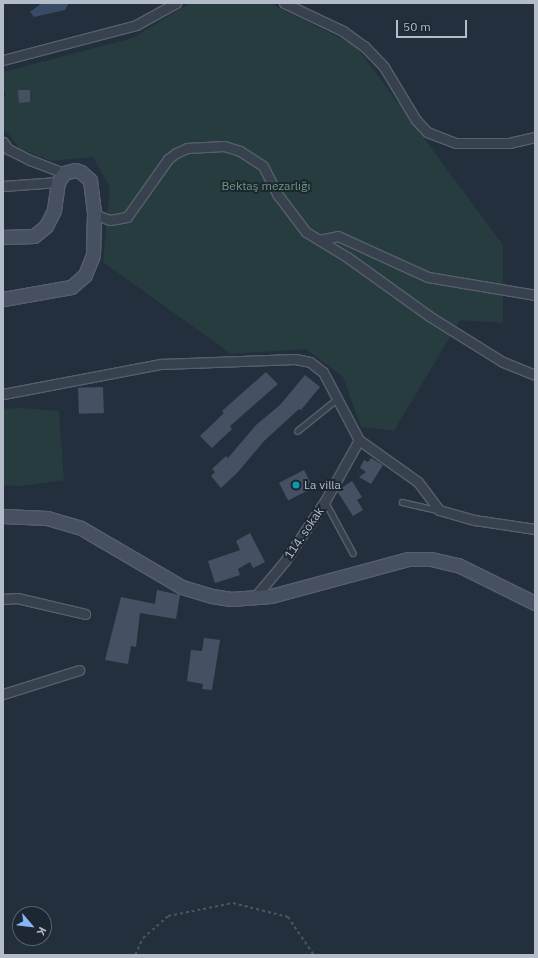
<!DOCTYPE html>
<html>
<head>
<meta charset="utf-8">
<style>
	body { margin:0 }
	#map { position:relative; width:538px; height:958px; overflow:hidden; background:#242f3e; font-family:"IBM Plex Sans",sans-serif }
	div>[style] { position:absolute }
	.green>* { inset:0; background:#263c3f }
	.water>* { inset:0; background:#394c67 }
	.building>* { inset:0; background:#455162; transform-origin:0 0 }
	.path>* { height:1.5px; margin-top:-0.75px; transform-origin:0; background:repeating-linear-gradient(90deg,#44595c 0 3px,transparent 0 6px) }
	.roads { filter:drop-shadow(1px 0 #565f6c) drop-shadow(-1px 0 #565f6c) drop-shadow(0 1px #565f6c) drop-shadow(0 -1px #565f6c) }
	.lane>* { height:4.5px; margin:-2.25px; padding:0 2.25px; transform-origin:2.25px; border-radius:2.25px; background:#38414e }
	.street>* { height:9px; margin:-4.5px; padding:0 4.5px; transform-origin:4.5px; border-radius:4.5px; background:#38414e }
	.secondary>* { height:13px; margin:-6.5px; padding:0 6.5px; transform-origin:6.5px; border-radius:6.5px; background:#465061 }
	.dots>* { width:11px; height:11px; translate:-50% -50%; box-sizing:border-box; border:2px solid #1d2633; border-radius:50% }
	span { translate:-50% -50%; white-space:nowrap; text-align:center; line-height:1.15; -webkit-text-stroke:4px #1d2633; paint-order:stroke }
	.park-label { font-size:12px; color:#6b9a76 }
	.poi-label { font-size:12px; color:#b4bcc9 }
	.left { translate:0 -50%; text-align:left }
	.street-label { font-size:12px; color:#b4bcc9 }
	.frame { position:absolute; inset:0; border:4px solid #b4bcc9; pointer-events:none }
	.north { position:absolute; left:12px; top:906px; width:40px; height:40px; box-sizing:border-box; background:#1d2633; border:1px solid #59626f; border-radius:50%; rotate:118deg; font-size:11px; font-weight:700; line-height:16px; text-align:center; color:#b4bcc9 }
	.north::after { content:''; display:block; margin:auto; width:14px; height:18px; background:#8ab4f8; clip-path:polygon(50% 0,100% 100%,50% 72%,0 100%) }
	.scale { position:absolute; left:396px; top:20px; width:71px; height:18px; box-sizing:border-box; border:2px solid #b4bcc9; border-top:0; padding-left:5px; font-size:12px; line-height:14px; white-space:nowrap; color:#b4bcc9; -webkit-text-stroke:3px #1d2633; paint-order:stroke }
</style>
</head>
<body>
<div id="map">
	<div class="green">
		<i style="clip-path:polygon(190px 3px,269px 3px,355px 45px,503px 245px,503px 323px,460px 320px,394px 431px,361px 427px,343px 377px,306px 349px,231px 354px,103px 262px,110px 187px,93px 157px,51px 161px,20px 149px,3px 127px,3px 98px,6px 95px,3px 89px,3px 72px,133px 38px)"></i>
		<i style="clip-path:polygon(21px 408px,59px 411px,64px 480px,22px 486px,3px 485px,3px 409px)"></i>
	</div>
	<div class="water">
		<i style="clip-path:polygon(42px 3px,69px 3px,65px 10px,34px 17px,30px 12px)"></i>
	</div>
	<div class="building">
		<i style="clip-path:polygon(18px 90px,30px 90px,30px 102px,19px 103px)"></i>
		<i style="clip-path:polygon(266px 372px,278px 384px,230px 426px,232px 429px,212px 448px,200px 436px,224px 413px,222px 411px)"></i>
		<i style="clip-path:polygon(305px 375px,320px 387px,301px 410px,299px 409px,264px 441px,238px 472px,221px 488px,211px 476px,215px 472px,212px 469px,226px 456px,228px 458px,256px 425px,280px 405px)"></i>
		<i style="left:103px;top:387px;width:26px;height:25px;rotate:88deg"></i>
		<i style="clip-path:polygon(371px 458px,383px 465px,371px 484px,359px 477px,366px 472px,360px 468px,364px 460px,368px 462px)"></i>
		<i style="left:304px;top:470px;width:20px;height:28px;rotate:63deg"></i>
		<i style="clip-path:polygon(352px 481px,362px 497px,357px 500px,363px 510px,353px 516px,337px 491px)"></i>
		<i style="clip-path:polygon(250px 533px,265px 562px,253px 568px,250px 562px,238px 569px,240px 575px,215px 583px,208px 561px,240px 550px,236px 541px)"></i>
		<i style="clip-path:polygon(157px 590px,180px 595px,176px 619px,140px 613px,136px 647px,131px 646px,128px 664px,105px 660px,121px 597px,155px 604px)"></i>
		<i style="clip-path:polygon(204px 638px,220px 640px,212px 690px,202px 689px,203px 684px,187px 681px,191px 650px,202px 651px)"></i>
	</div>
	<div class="path">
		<i style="left:135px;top:955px;width:19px;rotate:-65deg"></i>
		<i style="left:143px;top:938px;width:33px;rotate:-41deg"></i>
		<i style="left:168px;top:916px;width:66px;rotate:-11.3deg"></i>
		<i style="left:233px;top:903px;width:57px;rotate:14.3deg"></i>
		<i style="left:288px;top:917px;width:46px;rotate:55.6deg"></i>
	</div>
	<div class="roads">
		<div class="lane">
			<i style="left:297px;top:431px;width:51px;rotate:-38.7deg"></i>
			<i style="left:325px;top:501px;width:59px;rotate:61.7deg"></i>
			<i style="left:402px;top:502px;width:37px;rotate:13deg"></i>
		</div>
		<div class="street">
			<i style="left:284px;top:3px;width:65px;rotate:25.4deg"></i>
			<i style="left:343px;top:31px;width:26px;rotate:36deg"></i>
			<i style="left:364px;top:46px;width:29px;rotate:46deg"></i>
			<i style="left:384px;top:67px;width:62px;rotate:58.9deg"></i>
			<i style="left:416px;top:120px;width:16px;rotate:47deg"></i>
			<i style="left:427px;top:132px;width:31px;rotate:21deg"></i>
			<i style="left:456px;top:143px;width:53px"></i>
			<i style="left:509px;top:143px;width:27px;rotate:-13deg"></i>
			<i style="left:3px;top:60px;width:138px;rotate:-14.7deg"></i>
			<i style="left:136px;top:25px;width:46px;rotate:-28.8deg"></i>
			<i style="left:3px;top:142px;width:9px;rotate:54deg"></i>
			<i style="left:8px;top:149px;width:25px;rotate:27deg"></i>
			<i style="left:30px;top:160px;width:36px;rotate:21deg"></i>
			<i style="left:3px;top:186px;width:55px;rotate:-4.2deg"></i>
			<i style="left:94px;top:214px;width:17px;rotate:21deg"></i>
			<i style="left:110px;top:220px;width:17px;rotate:-10deg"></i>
			<i style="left:127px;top:217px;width:71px;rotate:-54.7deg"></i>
			<i style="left:168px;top:159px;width:10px;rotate:-37deg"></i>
			<i style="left:176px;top:153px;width:12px;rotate:-24deg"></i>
			<i style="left:187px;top:148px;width:37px;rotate:-3deg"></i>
			<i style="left:224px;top:146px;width:17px;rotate:17deg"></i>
			<i style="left:240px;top:151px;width:27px;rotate:33deg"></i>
			<i style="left:263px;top:166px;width:33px;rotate:63deg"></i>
			<i style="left:278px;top:195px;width:46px;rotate:52.9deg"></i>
			<i style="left:306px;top:232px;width:48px;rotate:31.4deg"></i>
			<i style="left:347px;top:257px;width:101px;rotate:35.7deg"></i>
			<i style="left:429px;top:316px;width:87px;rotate:31.9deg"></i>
			<i style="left:503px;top:362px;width:35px;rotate:22deg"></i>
			<i style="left:319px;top:240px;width:19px;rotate:-12deg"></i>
			<i style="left:338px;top:236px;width:99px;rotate:24.5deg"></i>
			<i style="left:428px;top:277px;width:109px;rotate:9.5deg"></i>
			<i style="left:3px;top:394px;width:161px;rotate:-10.8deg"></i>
			<i style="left:161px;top:364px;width:134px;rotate:-2.1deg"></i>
			<i style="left:295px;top:359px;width:15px;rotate:11deg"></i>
			<i style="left:310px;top:362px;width:16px;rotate:38deg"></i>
			<i style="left:323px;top:372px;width:77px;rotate:62.1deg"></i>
			<i style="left:359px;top:440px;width:72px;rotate:35.4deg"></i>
			<i style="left:418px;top:482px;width:35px;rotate:53deg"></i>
			<i style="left:439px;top:510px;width:37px;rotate:16deg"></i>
			<i style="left:475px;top:520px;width:61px;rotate:8.5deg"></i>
			<i style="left:254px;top:598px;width:48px;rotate:-50deg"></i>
			<i style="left:285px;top:561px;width:72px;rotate:-56.3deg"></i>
			<i style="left:325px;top:501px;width:70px;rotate:-60.9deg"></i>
			<i style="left:3px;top:599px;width:14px;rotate:-4deg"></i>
			<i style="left:17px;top:598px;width:70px;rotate:13.2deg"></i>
			<i style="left:3px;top:694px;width:80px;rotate:-17.5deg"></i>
		</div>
		<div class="secondary">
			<i style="left:3px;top:237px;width:31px;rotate:-2deg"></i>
			<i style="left:34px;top:236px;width:16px;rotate:-40deg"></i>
			<i style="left:46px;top:226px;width:18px;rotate:-63deg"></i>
			<i style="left:54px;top:210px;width:28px;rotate:-82deg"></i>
			<i style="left:58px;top:182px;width:11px;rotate:-56deg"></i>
			<i style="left:64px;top:173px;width:11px;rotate:-15deg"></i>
			<i style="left:75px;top:170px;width:6px;rotate:18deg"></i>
			<i style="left:81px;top:172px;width:12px;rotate:42deg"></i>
			<i style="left:90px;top:180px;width:34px;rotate:83deg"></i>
			<i style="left:94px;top:214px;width:41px;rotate:91.4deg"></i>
			<i style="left:93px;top:255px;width:22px;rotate:112deg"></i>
			<i style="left:85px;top:275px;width:18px;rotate:139deg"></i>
			<i style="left:71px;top:287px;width:69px;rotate:170deg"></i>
			<i style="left:3px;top:516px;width:44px;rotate:2.6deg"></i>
			<i style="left:47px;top:518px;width:35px;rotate:16deg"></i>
			<i style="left:81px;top:528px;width:117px;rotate:30.3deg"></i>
			<i style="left:182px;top:587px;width:31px;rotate:17deg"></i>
			<i style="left:212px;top:596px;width:19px;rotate:9deg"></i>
			<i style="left:231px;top:599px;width:40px;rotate:-4.3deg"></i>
			<i style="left:271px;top:596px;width:142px;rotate:-15.1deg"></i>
			<i style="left:408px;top:559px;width:23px"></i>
			<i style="left:431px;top:559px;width:28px;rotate:13deg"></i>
			<i style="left:458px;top:565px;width:86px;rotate:26.3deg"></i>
		</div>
	</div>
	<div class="dots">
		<i style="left:296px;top:485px;background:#0f9aa8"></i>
	</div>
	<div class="park-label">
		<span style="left:266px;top:186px">Bektaş mezarlığı</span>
	</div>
	<div class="poi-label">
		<span class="left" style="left:304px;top:485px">La villa</span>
	</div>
	<div class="street-label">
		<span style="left:304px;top:533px;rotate:-56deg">114. sokak</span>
	</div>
	<div class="frame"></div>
	<div class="north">K</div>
	<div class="scale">50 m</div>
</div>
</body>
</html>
